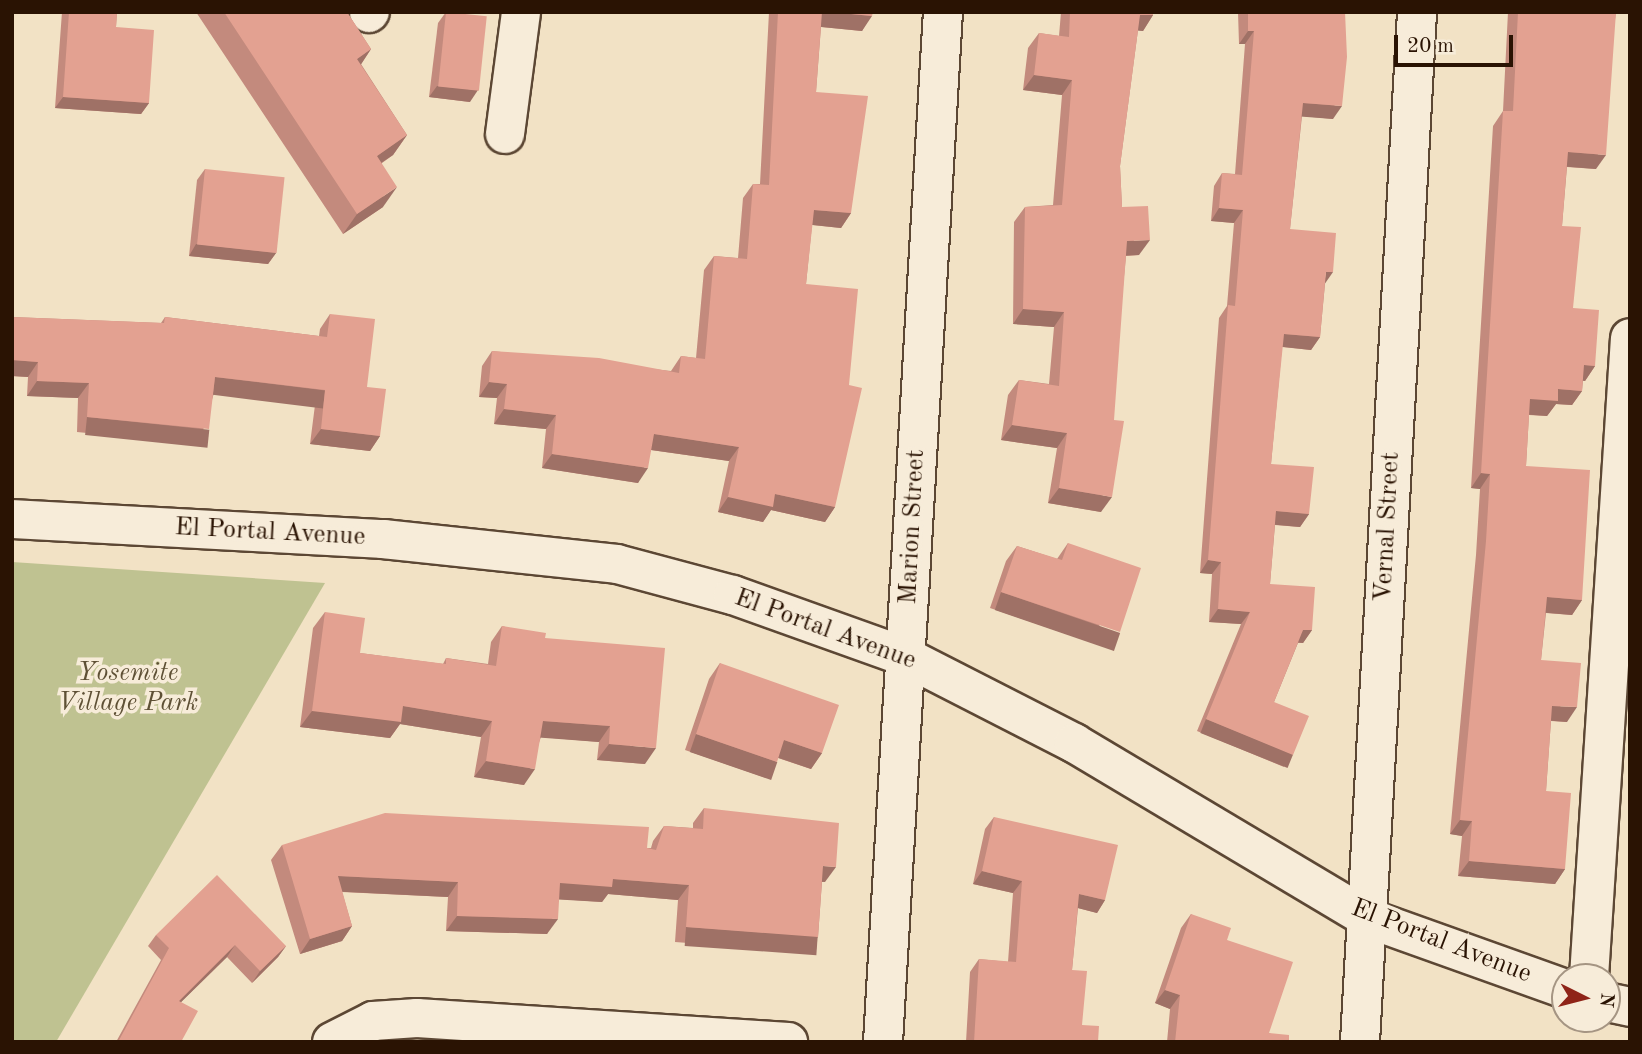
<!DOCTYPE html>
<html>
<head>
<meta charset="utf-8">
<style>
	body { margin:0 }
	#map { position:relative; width:1642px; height:1054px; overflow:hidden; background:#f2e2c5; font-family:"Old Standard TT",serif }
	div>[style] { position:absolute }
	.green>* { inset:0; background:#bfc291 }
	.roads { filter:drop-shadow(2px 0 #5c4734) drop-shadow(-2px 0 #5c4734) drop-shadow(0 2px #5c4734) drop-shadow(0 -2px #5c4734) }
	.minor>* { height:38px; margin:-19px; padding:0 19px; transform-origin:19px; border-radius:19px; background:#f7ecd9 }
	.wall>* { inset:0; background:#c38a7d }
	.shaded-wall>* { inset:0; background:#9f7166; transform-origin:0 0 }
	.building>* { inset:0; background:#e3a191; transform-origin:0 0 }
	span { translate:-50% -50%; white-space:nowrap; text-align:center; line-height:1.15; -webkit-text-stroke:7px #f7ecd9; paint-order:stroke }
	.street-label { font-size:26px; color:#2a1303 }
	.park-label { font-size:26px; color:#5e5035; font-style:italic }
	.frame { position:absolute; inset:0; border:14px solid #2a1303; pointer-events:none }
	.north { position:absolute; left:1551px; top:963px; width:70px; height:70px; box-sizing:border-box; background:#f7ecd9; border:2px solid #a59583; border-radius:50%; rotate:96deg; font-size:19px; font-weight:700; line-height:28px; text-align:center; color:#2a1303 }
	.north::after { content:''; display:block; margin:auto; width:24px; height:32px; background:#8f2418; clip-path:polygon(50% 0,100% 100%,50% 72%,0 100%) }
	.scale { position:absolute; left:1394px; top:35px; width:119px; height:32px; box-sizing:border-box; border:4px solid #2a1303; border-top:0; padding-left:9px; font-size:21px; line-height:24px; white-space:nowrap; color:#2a1303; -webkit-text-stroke:5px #f7ecd9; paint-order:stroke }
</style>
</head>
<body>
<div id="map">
	<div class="green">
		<i style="clip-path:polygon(12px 562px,325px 583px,56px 1042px,12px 1042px)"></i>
	</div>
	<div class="roads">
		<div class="minor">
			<i style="left:369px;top:13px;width:1px;rotate:-45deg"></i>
			<i style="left:505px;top:134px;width:123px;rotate:-82.5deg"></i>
			<i style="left:12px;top:519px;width:372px;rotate:3.1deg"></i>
			<i style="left:383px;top:539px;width:235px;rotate:6.1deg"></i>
			<i style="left:617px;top:564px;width:120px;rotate:15deg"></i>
			<i style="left:733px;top:595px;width:184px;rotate:19.7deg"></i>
			<i style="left:906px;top:657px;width:189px;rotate:27.1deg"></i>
			<i style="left:1074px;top:743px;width:341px;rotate:30.8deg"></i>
			<i style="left:1367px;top:918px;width:210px;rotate:19.7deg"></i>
			<i style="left:1589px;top:977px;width:640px;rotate:-86.33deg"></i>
			<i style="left:1607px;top:1002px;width:24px;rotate:12deg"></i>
			<i style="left:332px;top:1042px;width:46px;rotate:-27.1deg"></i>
			<i style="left:373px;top:1021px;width:44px;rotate:-3.9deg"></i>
			<i style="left:417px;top:1018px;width:372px;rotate:3.7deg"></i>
			<i style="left:883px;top:1042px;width:1032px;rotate:-86.67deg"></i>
			<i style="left:1360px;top:1042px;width:1032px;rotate:-86.83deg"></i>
		</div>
	</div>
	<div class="wall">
		<i style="clip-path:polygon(62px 12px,117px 12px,116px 27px,149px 103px,141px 114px,55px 108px)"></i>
		<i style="clip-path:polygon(196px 12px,347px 12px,371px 49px,361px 64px,407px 135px,393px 155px,382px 163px,383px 207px,343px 234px)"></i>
		<i style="clip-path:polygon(446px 12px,470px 102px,429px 97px,438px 23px)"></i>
		<i style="clip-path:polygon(769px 12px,873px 12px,862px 31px,821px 27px,816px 92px,851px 213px,841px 228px,812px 225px,806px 284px,835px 507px,825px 522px,771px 510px,763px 522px,718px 512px,729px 461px,651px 450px,638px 483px,542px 468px,546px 429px,494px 424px,497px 398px,479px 397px,482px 366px,492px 351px,671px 371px,681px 356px,696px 358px,704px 270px,714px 256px,738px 258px,743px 198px,753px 184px,760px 184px)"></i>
		<i style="clip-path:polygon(1061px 12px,1153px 12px,1153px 15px,1143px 31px,1138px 30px,1120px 166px,1122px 207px,1139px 255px,1126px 256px,1101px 512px,1048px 503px,1057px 448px,1001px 440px,1008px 395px,1019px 380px,1049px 384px,1054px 327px,1013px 324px,1014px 222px,1025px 207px,1053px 205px,1062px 95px,1023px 90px,1028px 48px,1039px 33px,1059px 36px)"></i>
		<i style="clip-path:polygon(1238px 12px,1345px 12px,1333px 119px,1302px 116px,1290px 229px,1325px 284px,1320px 337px,1311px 350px,1282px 347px,1271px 464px,1309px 514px,1300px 527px,1275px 525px,1270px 584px,1312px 630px,1303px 643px,1298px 643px,1274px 702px,1284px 767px,1197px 731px,1241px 624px,1209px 622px,1212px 574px,1200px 573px,1219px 318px,1227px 306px,1234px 223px,1211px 221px,1214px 186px,1222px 173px,1235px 174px,1245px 44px,1239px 44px)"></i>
		<i style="clip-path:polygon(1508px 12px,1616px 12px,1596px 169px,1567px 167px,1562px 226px,1573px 308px,1595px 366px,1585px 381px,1583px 380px,1582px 391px,1572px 405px,1556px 404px,1547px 416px,1529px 415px,1526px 466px,1582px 600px,1572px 615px,1546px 613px,1541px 660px,1567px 722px,1551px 721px,1546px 791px,1565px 869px,1555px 884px,1458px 876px,1462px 836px,1450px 834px,1476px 555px,1480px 489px,1471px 488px,1493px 126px,1503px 111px)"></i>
		<i style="clip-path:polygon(205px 169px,276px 253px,268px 264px,189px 256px,197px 180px)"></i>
		<i style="clip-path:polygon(330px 314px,367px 387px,380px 436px,370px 451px,310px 444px,315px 405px,214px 393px,199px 444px,77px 432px,78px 398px,27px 396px,28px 377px,12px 376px,12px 317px,161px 323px,165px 317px,319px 336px,320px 329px)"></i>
		<i style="clip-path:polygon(1068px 543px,1108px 648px,990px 608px,1006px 561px,1017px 546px,1057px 559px)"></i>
		<i style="clip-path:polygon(325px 612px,360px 653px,443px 664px,446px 658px,488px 664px,491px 642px,502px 626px,545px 638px,645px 764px,597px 760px,599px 742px,541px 737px,524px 785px,474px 777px,481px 737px,400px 724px,390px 738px,300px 727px,313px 628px)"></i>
		<i style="clip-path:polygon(720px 663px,822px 753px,811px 769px,778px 758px,766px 778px,685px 750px,709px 679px)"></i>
		<i style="clip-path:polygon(704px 808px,825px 882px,822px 882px,818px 937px,807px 952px,675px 942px,678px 900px,608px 894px,602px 902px,559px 899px,547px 934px,446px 931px,448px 897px,342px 892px,352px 926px,342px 941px,300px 954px,271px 860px,282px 845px,651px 848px,653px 841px,664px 826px,693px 828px,693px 823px)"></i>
		<i style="clip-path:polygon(994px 817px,1105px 900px,1097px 913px,1078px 908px,1072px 970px,1082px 1025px,1098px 1042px,966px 1042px,970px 972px,979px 959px,1008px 962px,1013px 893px,973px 884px,985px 829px)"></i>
		<i style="clip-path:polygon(1191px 914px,1227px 940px,1269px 1033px,1289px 1042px,1167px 1042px,1170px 1009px,1155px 1003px,1181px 928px)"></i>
		<i style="clip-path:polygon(156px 935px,286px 946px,278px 957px,252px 983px,227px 957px,181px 1002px,181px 1042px,116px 1042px,161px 960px,148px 946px)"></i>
	</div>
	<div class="shaded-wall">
		<i style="clip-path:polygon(822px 12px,830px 12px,872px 16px,862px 31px,812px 26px)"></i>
		<i style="clip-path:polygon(1140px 15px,1153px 15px,1143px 31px,1130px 30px)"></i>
		<i style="clip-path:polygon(1248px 31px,1254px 31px,1245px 44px,1239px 44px)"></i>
		<i style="clip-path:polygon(371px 49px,358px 69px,357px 59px)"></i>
		<i style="clip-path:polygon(1034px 75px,1072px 80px,1062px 95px,1023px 90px)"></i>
		<i style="clip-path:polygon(437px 86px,478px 90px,470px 102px,429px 97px)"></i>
		<i style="clip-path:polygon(63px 97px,149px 103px,141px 114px,55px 108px)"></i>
		<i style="clip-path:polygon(1303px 103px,1342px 106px,1333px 119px,1294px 116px)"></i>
		<i style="clip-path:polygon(407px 135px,393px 155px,363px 175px,377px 156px)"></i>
		<i style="clip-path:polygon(1568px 152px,1606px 155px,1596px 169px,1558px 166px)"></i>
		<i style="clip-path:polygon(397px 187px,383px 207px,343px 234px,357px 214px)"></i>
		<i style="clip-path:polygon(1219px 208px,1243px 210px,1234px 223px,1211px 221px)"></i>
		<i style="clip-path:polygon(814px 210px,851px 213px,841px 228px,804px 224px)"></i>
		<i style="clip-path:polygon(1150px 240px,1139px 255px,1116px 256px,1127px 241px)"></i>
		<i style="clip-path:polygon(196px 244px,276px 253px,268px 264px,189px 256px)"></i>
		<i style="clip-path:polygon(1326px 272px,1333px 272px,1324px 285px)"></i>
		<i style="clip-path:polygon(1023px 309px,1064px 312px,1054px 327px,1013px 324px)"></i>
		<i style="clip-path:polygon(1284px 334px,1320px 337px,1311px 350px,1275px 346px)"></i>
		<i style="clip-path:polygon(12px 360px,38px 362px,28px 377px,12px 376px)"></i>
		<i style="clip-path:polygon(1584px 365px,1595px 366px,1585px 381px,1574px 380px)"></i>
		<i style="left:215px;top:377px;width:111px;height:18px;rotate:7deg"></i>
		<i style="clip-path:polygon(37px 381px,89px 383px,78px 398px,27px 396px)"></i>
		<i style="clip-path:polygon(489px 382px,507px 384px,497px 398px,479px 397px)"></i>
		<i style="clip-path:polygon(1558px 389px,1582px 391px,1572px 405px,1556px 404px,1547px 416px,1520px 414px,1530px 399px)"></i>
		<i style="clip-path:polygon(504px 409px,556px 415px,546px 429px,494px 424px)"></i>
		<i style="left:87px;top:417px;width:123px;height:18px;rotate:6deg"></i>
		<i style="clip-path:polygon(1012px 425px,1067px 433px,1057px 448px,1001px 440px)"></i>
		<i style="clip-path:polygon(321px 429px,380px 436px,370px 451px,310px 444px)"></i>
		<i style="clip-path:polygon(654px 434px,739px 447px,729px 461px,644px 449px)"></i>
		<i style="clip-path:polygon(552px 454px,648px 468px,638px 483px,542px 468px)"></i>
		<i style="clip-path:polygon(1481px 473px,1490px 474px,1480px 489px,1471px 488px)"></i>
		<i style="clip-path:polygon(1059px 488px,1112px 497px,1101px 512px,1048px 503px)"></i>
		<i style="clip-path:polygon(775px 494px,835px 507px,825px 522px,771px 510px,763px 522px,718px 512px,728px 497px)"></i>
		<i style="clip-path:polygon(1276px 511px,1309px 514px,1300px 527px,1267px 524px)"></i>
		<i style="clip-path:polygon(1208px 560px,1221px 562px,1212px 574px,1200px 573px)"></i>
		<i style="left:1001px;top:592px;width:126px;height:19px;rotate:19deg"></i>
		<i style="clip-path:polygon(1547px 597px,1582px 600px,1572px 615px,1537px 612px)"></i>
		<i style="clip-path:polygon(1218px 609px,1250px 612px,1241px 624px,1209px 622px)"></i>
		<i style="clip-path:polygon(1303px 630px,1312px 630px,1303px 643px,1295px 642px)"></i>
		<i style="clip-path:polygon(403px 706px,492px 721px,481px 737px,400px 724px,390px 738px,300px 727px,312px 711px)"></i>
		<i style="clip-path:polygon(1552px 706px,1577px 707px,1567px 722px,1542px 720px)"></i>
		<i style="left:1206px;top:719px;width:94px;height:15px;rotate:22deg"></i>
		<i style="clip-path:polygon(543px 721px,610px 726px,599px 742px,532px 737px)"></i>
		<i style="left:696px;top:734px;width:86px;height:19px;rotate:19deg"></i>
		<i style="clip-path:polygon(784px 740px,822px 753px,811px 769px,773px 756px)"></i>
		<i style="clip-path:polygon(609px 744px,656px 748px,645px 764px,597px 760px)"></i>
		<i style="clip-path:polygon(486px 761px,535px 769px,524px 785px,474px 777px)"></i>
		<i style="clip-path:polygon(1460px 820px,1472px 821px,1462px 836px,1450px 834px)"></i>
		<i style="clip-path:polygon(1469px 861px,1565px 869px,1555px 884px,1458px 876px)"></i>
		<i style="clip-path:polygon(823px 866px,836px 867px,825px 882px,813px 881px)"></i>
		<i style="clip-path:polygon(982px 871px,1022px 881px,1013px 893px,973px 884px)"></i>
		<i style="clip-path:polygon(338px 876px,458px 882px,448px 897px,327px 891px)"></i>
		<i style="clip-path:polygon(613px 879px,689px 885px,678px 900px,608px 894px,602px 902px,550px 899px,560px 883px)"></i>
		<i style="clip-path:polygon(1079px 894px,1105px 900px,1097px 913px,1070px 906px)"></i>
		<i style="clip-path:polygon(457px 916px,558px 919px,547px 934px,446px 931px)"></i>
		<i style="clip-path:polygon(352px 926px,342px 941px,300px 954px,310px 939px)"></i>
		<i style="left:686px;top:927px;width:132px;height:19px;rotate:4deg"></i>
		<i style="clip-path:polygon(235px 945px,227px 957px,171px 1012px,179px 1001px)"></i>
		<i style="clip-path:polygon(286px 946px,278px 957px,252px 983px,260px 971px)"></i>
		<i style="clip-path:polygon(1165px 990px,1180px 995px,1170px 1009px,1155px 1003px)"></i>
	</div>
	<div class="building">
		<i style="clip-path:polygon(69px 12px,117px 12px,116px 27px,154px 30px,149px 103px,63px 97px)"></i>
		<i style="clip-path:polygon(224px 12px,347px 12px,371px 49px,357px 59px,407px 135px,377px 156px,397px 187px,357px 214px)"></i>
		<i style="left:446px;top:12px;width:41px;height:75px;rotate:6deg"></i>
		<i style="clip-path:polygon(778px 12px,822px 12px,816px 92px,868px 96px,851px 213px,814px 210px,806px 284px,858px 289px,849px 385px,862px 388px,835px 507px,775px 494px,773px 507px,728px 497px,739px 447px,654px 434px,648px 468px,552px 454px,556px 415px,504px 409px,507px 384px,489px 382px,492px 351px,599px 358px,679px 373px,681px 356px,705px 359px,714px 256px,747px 259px,753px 184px,769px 185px)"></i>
		<i style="clip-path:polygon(830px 12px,873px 12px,872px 16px)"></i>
		<i style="clip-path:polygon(1070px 12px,1153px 12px,1153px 15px,1140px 15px,1120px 166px,1122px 207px,1148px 206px,1150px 240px,1127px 241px,1114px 420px,1124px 421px,1112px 497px,1059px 488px,1067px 433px,1012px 425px,1019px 380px,1059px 386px,1064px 312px,1023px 309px,1025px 207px,1062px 205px,1072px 80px,1034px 75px,1039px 33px,1069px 37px)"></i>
		<i style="clip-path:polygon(1248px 12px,1345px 12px,1347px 57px,1342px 106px,1303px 103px,1290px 229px,1336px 233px,1333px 272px,1326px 272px,1320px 337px,1284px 334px,1271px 464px,1314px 467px,1309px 514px,1276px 511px,1270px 584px,1315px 587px,1312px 630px,1303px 630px,1274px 702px,1309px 716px,1293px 755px,1206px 719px,1250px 612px,1218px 609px,1221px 562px,1208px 560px,1228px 305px,1235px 306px,1243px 210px,1219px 208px,1222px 173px,1242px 175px,1254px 31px,1248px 31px)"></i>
		<i style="clip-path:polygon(1518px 12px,1616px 12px,1606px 155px,1568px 152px,1562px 226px,1581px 227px,1573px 308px,1599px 310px,1595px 366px,1584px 365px,1582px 391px,1558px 389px,1558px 401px,1530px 399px,1526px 466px,1590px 470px,1582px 600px,1547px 597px,1541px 660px,1581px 663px,1577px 707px,1552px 706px,1546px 791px,1571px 793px,1565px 869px,1469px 861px,1472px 821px,1460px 820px,1486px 541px,1490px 474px,1481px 473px,1503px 111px,1513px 111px)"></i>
		<i style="left:205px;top:169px;width:80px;height:76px;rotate:6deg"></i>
		<i style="clip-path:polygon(330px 314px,375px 319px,367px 387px,386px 389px,380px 436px,321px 429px,325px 390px,215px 377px,209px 429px,87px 417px,89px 383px,37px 381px,38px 362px,12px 360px,12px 317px,164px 323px,165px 317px,327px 337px)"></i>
		<i style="clip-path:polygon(1068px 543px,1141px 568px,1120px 632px,1001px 592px,1017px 546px,1062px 560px)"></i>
		<i style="clip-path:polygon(325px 612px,365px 618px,360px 653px,446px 664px,446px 658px,496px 666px,502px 626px,546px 633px,545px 638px,665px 648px,656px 748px,609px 744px,610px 726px,543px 721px,535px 769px,486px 761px,492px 721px,403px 706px,401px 722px,312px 711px)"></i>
		<i style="clip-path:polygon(720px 663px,839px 705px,822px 753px,784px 740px,777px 762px,696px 734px)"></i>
		<i style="clip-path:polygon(704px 808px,839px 823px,836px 867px,823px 866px,818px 937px,686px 927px,689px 885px,613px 879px,612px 887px,560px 883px,558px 919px,457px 916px,458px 882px,338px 876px,352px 926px,310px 939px,282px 845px,385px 813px,649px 827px,647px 848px,656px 850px,664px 826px,703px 829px)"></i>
		<i style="clip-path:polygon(994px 817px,1118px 845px,1105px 900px,1079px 894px,1072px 970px,1087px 971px,1082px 1025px,1099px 1026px,1098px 1042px,974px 1042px,979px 959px,1016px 962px,1022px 881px,982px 871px)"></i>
		<i style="clip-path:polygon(217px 875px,286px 946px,260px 971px,235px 945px,179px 1001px,198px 1011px,181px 1042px,118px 1042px,169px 948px,156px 935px)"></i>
		<i style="clip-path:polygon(1191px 914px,1231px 928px,1227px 940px,1293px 962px,1269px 1033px,1289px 1035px,1289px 1042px,1175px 1042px,1180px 995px,1165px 990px)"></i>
	</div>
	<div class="street-label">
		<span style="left:913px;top:527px;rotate:-87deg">Marion Street</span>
		<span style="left:1388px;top:527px;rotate:-87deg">Vernal Street</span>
		<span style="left:270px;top:533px;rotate:3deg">El Portal Avenue</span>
		<span style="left:825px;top:630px;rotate:20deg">El Portal Avenue</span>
		<span style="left:1441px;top:942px;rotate:21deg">El Portal Avenue</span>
	</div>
	<div class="park-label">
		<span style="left:128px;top:689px">Yosemite<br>Village Park</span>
	</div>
	<div class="frame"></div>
	<div class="north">N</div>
	<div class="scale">20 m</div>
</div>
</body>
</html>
